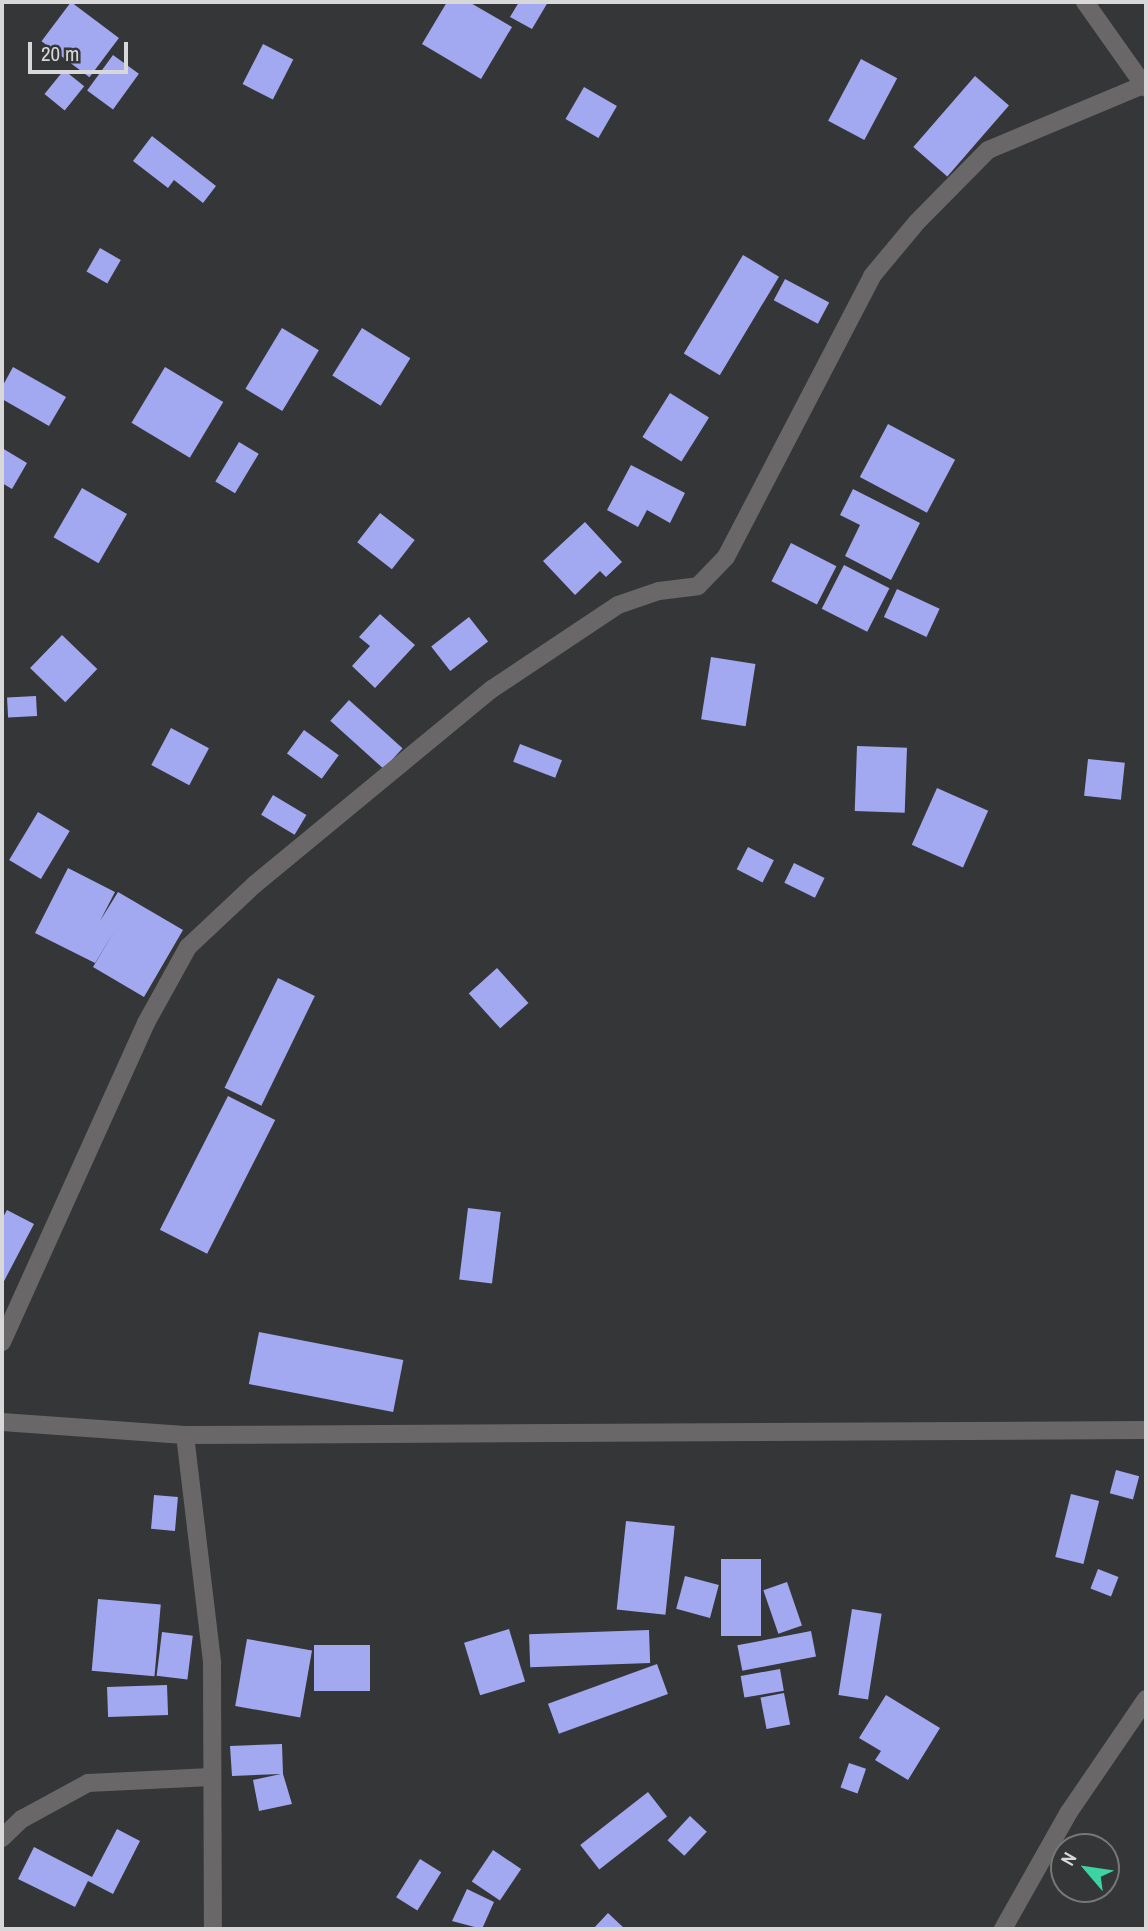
<!DOCTYPE html>
<html>
<head>
<meta charset="utf-8">
<style>
	body { margin:0 }
	#map { position:relative; width:1148px; height:1931px; overflow:hidden; background:#353638; font-family:"Archivo Narrow",sans-serif }
	div>[style] { position:absolute }
	.building>* { inset:0; background:#a3a9f0; transform-origin:0 0 }
	.minor>* { height:18px; margin:-9px; padding:0 9px; transform-origin:9px; border-radius:9px; background:#696767 }
	span { translate:-50% -50%; white-space:nowrap; text-align:center; line-height:1.15; -webkit-text-stroke:7px #353638; paint-order:stroke }
	.frame { position:absolute; inset:0; border:4px solid #d8d8d9; pointer-events:none }
	.north { position:absolute; left:1050px; top:1833px; width:70px; height:70px; box-sizing:border-box; background:#353638; border:2px solid #767778; border-radius:50%; rotate:299deg; font-size:19px; font-weight:700; line-height:28px; text-align:center; color:#d8d8d9 }
	.north::after { content:''; display:block; margin:auto; width:24px; height:32px; background:#3dd4a3; clip-path:polygon(50% 0,100% 100%,50% 72%,0 100%) }
	.scale { position:absolute; left:28px; top:42px; width:100px; height:32px; box-sizing:border-box; border:4px solid #d8d8d9; border-top:0; padding-left:9px; font-size:21px; line-height:24px; white-space:nowrap; color:#d8d8d9; -webkit-text-stroke:5px #353638; paint-order:stroke }
</style>
</head>
<body>
<div id="map">
	<div class="building">
		<i style="left:71px;top:2px;width:60px;height:49px;rotate:37deg"></i>
		<i style="clip-path:polygon(447px 2px,469px 2px,512px 27px,481px 79px,422px 44px)"></i>
		<i style="clip-path:polygon(519px 2px,548px 2px,532px 29px,510px 17px)"></i>
		<i style="left:263px;top:44px;width:34px;height:45px;rotate:27deg"></i>
		<i style="left:113px;top:55px;width:32px;height:44px;rotate:36deg"></i>
		<i style="left:861px;top:59px;width:41px;height:70px;rotate:28deg"></i>
		<i style="left:64px;top:70px;width:26px;height:31px;rotate:39deg"></i>
		<i style="left:975px;top:76px;width:45px;height:94px;rotate:41deg"></i>
		<i style="left:584px;top:87px;width:38px;height:37px;rotate:30deg"></i>
		<i style="clip-path:polygon(152px 136px,216px 186px,203px 203px,174px 180px,168px 188px,133px 161px)"></i>
		<i style="left:100px;top:248px;width:24px;height:27px;rotate:30deg"></i>
		<i style="left:743px;top:255px;width:42px;height:115px;rotate:31deg"></i>
		<i style="left:785px;top:279px;width:50px;height:24px;rotate:28deg"></i>
		<i style="left:282px;top:328px;width:43px;height:71px;rotate:31deg"></i>
		<i style="left:362px;top:328px;width:57px;height:56px;rotate:32deg"></i>
		<i style="clip-path:polygon(13px 367px,66px 397px,49px 426px,2px 399px,2px 387px)"></i>
		<i style="left:165px;top:367px;width:68px;height:65px;rotate:31deg"></i>
		<i style="left:670px;top:393px;width:46px;height:52px;rotate:32deg"></i>
		<i style="left:888px;top:424px;width:76px;height:60px;rotate:28deg"></i>
		<i style="left:239px;top:442px;width:23px;height:46px;rotate:31deg"></i>
		<i style="clip-path:polygon(2px 448px,27px 463px,12px 489px,2px 483px)"></i>
		<i style="clip-path:polygon(631px 465px,685px 493px,670px 523px,647px 510px,638px 527px,607px 510px)"></i>
		<i style="left:82px;top:488px;width:52px;height:57px;rotate:30deg"></i>
		<i style="clip-path:polygon(853px 489px,920px 523px,891px 580px,845px 556px,860px 525px,840px 515px)"></i>
		<i style="left:380px;top:513px;width:44px;height:37px;rotate:38deg"></i>
		<i style="clip-path:polygon(585px 522px,622px 562px,606px 577px,600px 571px,575px 595px,543px 561px)"></i>
		<i style="left:791px;top:543px;width:51px;height:43px;rotate:27deg"></i>
		<i style="left:844px;top:565px;width:51px;height:49px;rotate:27deg"></i>
		<i style="left:897px;top:589px;width:47px;height:31px;rotate:25deg"></i>
		<i style="clip-path:polygon(380px 614px,415px 645px,375px 688px,352px 666px,370px 646px,359px 637px)"></i>
		<i style="left:469px;top:617px;width:31px;height:48px;rotate:52deg"></i>
		<i style="left:62px;top:635px;width:49px;height:46px;rotate:44deg"></i>
		<i style="left:711px;top:657px;width:45px;height:63px;rotate:9deg"></i>
		<i style="left:36px;top:696px;width:20px;height:29px;rotate:87deg"></i>
		<i style="left:349px;top:700px;width:72px;height:28px;rotate:42deg"></i>
		<i style="left:171px;top:728px;width:43px;height:42px;rotate:28deg"></i>
		<i style="left:304px;top:730px;width:43px;height:29px;rotate:36deg"></i>
		<i style="left:520px;top:744px;width:45px;height:19px;rotate:21deg"></i>
		<i style="left:857px;top:746px;width:50px;height:65px;rotate:2deg"></i>
		<i style="left:1088px;top:759px;width:37px;height:37px;rotate:6deg"></i>
		<i style="left:937px;top:788px;width:56px;height:62px;rotate:24deg"></i>
		<i style="left:273px;top:795px;width:39px;height:23px;rotate:31deg"></i>
		<i style="left:38px;top:812px;width:37px;height:56px;rotate:31deg"></i>
		<i style="left:748px;top:847px;width:29px;height:25px;rotate:27deg"></i>
		<i style="left:794px;top:863px;width:34px;height:22px;rotate:26deg"></i>
		<i style="clip-path:polygon(68px 868px,115px 892px,100px 921px,118px 892px,183px 930px,144px 997px,93px 967px,115px 930px,95px 963px,35px 933px)"></i>
		<i style="left:497px;top:968px;width:47px;height:38px;rotate:48deg"></i>
		<i style="left:278px;top:978px;width:41px;height:122px;rotate:26deg"></i>
		<i style="left:228px;top:1096px;width:53px;height:150px;rotate:27deg"></i>
		<i style="left:468px;top:1208px;width:33px;height:72px;rotate:7deg"></i>
		<i style="clip-path:polygon(7px 1210px,34px 1224px,2px 1285px,2px 1219px)"></i>
		<i style="left:259px;top:1332px;width:147px;height:53px;rotate:11deg"></i>
		<i style="left:1116px;top:1470px;width:24px;height:24px;rotate:15deg"></i>
		<i style="left:1071px;top:1494px;width:29px;height:65px;rotate:14deg"></i>
		<i style="left:154px;top:1495px;width:24px;height:34px;rotate:5deg"></i>
		<i style="left:626px;top:1521px;width:49px;height:89px;rotate:6deg"></i>
		<i style="left:721px;top:1559px;width:40px;height:77px"></i>
		<i style="left:1098px;top:1569px;width:22px;height:21px;rotate:21deg"></i>
		<i style="left:685px;top:1576px;width:35px;height:34px;rotate:15deg"></i>
		<i style="left:787px;top:1582px;width:46px;height:25px;rotate:71deg"></i>
		<i style="left:98px;top:1599px;width:63px;height:72px;rotate:5deg"></i>
		<i style="left:852px;top:1609px;width:30px;height:87px;rotate:9deg"></i>
		<i style="left:509px;top:1629px;width:55px;height:47px;rotate:73deg"></i>
		<i style="left:649px;top:1630px;width:33px;height:120px;rotate:88deg"></i>
		<i style="left:811px;top:1631px;width:26px;height:75px;rotate:79deg"></i>
		<i style="left:162px;top:1632px;width:31px;height:44px;rotate:7deg"></i>
		<i style="left:247px;top:1639px;width:66px;height:68px;rotate:10deg"></i>
		<i style="left:314px;top:1645px;width:56px;height:46px"></i>
		<i style="left:657px;top:1664px;width:32px;height:116px;rotate:70deg"></i>
		<i style="left:780px;top:1669px;width:22px;height:40px;rotate:80deg"></i>
		<i style="left:167px;top:1685px;width:30px;height:60px;rotate:88deg"></i>
		<i style="left:784px;top:1693px;width:32px;height:24px;rotate:79deg"></i>
		<i style="clip-path:polygon(886px 1695px,940px 1728px,908px 1780px,875px 1760px,881px 1751px,859px 1738px)"></i>
		<i style="clip-path:polygon(282px 1744px,283px 1774px,292px 1804px,259px 1811px,253px 1780px,281px 1774px,232px 1776px,230px 1746px)"></i>
		<i style="left:849px;top:1763px;width:18px;height:26px;rotate:19deg"></i>
		<i style="left:648px;top:1792px;width:31px;height:86px;rotate:52deg"></i>
		<i style="left:690px;top:1816px;width:23px;height:33px;rotate:43deg"></i>
		<i style="clip-path:polygon(117px 1829px,140px 1841px,113px 1894px,88px 1881px,75px 1907px,18px 1879px,34px 1847px,92px 1877px)"></i>
		<i style="left:493px;top:1850px;width:34px;height:38px;rotate:34deg"></i>
		<i style="left:420px;top:1859px;width:25px;height:45px;rotate:32deg"></i>
		<i style="clip-path:polygon(467px 1889px,494px 1902px,482px 1929px,452px 1921px)"></i>
		<i style="clip-path:polygon(608px 1913px,625px 1929px,593px 1929px)"></i>
	</div>
	<div class="minor">
		<i style="left:1085px;top:2px;width:105px;rotate:54.7deg"></i>
		<i style="left:2px;top:1342px;width:350px;rotate:-65.7deg"></i>
		<i style="left:146px;top:1023px;width:87px;rotate:-61.1deg"></i>
		<i style="left:188px;top:947px;width:91px;rotate:-43.2deg"></i>
		<i style="left:254px;top:885px;width:308px;rotate:-39.5deg"></i>
		<i style="left:492px;top:689px;width:151px;rotate:-33.7deg"></i>
		<i style="left:618px;top:605px;width:43px;rotate:-18.9deg"></i>
		<i style="left:659px;top:591px;width:39px;rotate:-7deg"></i>
		<i style="left:698px;top:586px;width:40px;rotate:-46deg"></i>
		<i style="left:726px;top:557px;width:317px;rotate:-62.5deg"></i>
		<i style="left:872px;top:276px;width:70px;rotate:-50.2deg"></i>
		<i style="left:917px;top:222px;width:101px;rotate:-45.4deg"></i>
		<i style="left:988px;top:150px;width:171px;rotate:-22.7deg"></i>
		<i style="left:2px;top:1422px;width:183px;rotate:4.1deg"></i>
		<i style="left:185px;top:1435px;width:961px;rotate:-0.3deg"></i>
		<i style="left:185px;top:1435px;width:230px;rotate:83.2deg"></i>
		<i style="left:212px;top:1663px;width:266px;rotate:89.8deg"></i>
		<i style="left:2px;top:1838px;width:28px;rotate:-44deg"></i>
		<i style="left:22px;top:1819px;width:75px;rotate:-28.6deg"></i>
		<i style="left:88px;top:1783px;width:123px;rotate:-2.8deg"></i>
		<i style="left:1003px;top:1929px;width:134px;rotate:-60.6deg"></i>
		<i style="left:1069px;top:1812px;width:137px;rotate:-55.7deg"></i>
	</div>
	<div class="frame"></div>
	<div class="north">N</div>
	<div class="scale">20 m</div>
</div>
</body>
</html>
